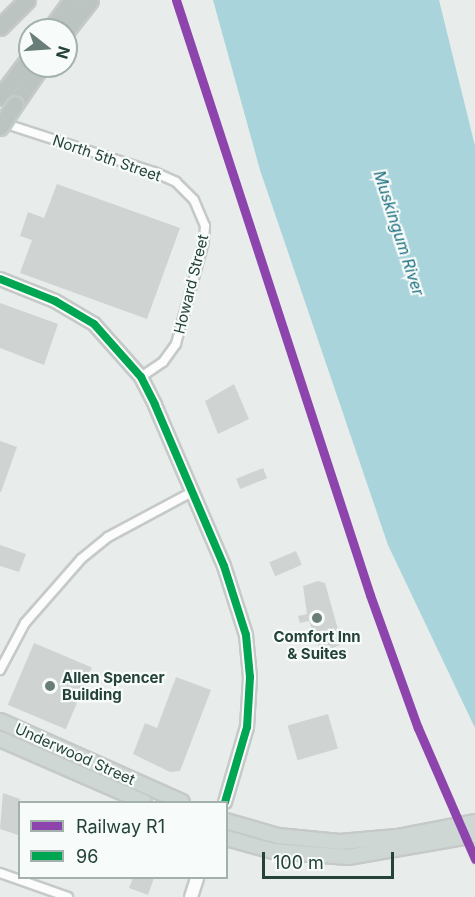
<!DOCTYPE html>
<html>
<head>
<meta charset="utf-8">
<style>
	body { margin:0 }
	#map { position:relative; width:475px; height:897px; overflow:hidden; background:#e8edeb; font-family:Inter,sans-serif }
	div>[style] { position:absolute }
	.water>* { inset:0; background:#a9d4db }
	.building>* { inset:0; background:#cfd4d2; transform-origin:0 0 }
	.roads { filter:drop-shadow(2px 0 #c5cac8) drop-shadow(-2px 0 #c5cac8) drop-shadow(0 2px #c5cac8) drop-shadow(0 -2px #c5cac8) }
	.minor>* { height:8px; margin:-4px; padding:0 4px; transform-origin:4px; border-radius:4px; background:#fcfcfc }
	.secondary>* { height:12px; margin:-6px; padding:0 6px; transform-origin:6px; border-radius:6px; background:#fcfcfc }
	.primary>* { height:14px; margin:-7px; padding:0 7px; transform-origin:7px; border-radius:7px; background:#cfd7d5 }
	.motorway>* { height:15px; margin:-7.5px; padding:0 7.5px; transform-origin:7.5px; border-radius:7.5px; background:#bcc4c2 }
	.bridges { filter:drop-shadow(2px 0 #c3ccc9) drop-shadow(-2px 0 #c3ccc9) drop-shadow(0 2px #c3ccc9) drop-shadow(0 -2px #c3ccc9) }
	.motorway-bridge>* { height:15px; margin:-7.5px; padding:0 7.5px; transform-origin:7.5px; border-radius:7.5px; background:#bcc4c2 }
	.bus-1>* { height:8px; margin:-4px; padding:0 4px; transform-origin:4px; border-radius:4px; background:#00a651 }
	.rail-1>* { height:9px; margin:-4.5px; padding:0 4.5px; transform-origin:4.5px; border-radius:4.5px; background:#8e44ad }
	.dots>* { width:16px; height:16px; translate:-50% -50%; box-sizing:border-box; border:3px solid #f7fbf9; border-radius:50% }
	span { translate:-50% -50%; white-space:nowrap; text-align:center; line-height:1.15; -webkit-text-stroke:4.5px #f7fbf9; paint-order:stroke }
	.street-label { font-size:15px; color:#24423a }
	.poi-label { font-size:15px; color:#24423a; font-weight:700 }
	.left { translate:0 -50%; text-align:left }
	.water-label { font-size:16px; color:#1c6f80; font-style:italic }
	.legend { position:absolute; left:18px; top:801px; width:210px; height:78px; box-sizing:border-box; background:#f7fbf9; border:2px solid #a3b1ad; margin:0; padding:8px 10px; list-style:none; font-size:18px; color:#24423a }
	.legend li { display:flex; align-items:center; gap:12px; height:30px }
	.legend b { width:30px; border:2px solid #a3b1ad }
	.north { position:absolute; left:18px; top:18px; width:60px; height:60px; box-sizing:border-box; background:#f7fbf9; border:2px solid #a3b1ad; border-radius:50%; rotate:107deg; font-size:16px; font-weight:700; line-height:24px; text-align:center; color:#24423a }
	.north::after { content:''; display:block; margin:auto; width:21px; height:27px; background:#697e78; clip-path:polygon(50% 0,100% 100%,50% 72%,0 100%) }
	.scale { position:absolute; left:262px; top:852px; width:132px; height:27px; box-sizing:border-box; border:3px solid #24423a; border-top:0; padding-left:8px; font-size:18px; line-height:21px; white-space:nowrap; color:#24423a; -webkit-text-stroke:4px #f7fbf9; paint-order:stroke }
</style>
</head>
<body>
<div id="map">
	<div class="water">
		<i style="clip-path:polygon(213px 0,439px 0,475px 146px,475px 728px,388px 545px,260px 170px)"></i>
	</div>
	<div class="building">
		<i style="clip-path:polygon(57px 184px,180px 228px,147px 319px,20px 273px,32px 240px,20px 236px,28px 212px,44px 218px)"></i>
		<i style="clip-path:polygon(0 303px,58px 324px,44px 365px,0 348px)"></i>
		<i style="clip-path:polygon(234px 384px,249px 419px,218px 434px,205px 401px)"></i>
		<i style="clip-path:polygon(0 441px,17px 447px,1px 492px,0 492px)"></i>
		<i style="left:263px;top:468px;width:11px;height:29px;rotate:68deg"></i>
		<i style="clip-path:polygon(0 545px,26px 554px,19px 572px,0 566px)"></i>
		<i style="left:296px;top:551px;width:15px;height:29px;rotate:67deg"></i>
		<i style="clip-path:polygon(318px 581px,325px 583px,342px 644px,321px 653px,309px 621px,300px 623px,298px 616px,307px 614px,303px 586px)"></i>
		<i style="left:34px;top:643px;width:63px;height:67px;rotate:23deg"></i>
		<i style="clip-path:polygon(176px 677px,211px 690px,180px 771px,170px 772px,133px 754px,145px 723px,157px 728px)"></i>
		<i style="left:328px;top:714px;width:36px;height:42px;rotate:74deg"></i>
		<i style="clip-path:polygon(3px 793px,20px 799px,18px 835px,0 829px)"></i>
		<i style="clip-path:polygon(133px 878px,154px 878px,148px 895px,129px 888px)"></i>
	</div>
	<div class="roads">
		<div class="minor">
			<i style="left:0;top:122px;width:162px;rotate:18deg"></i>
			<i style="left:154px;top:172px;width:24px;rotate:24deg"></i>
			<i style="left:176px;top:182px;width:25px;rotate:45deg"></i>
			<i style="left:194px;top:200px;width:28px;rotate:67deg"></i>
			<i style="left:205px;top:226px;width:16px;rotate:94deg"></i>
			<i style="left:204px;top:242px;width:106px;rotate:105.4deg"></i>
			<i style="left:176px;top:344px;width:22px;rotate:126deg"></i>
			<i style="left:163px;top:362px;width:27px;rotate:146deg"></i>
			<i style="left:0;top:670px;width:53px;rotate:-62deg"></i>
			<i style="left:25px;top:623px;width:85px;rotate:-48.8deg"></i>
			<i style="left:81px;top:559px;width:35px;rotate:-39deg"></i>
			<i style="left:108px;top:537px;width:95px;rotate:-28.2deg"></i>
			<i style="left:0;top:873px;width:72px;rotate:19.4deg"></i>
		</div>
		<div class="secondary">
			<i style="left:0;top:279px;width:59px;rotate:21.8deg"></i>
			<i style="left:55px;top:301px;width:45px;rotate:30.5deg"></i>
			<i style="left:94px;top:324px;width:71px;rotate:48.4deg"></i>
			<i style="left:141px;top:377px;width:31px;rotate:63deg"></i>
			<i style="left:155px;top:405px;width:175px;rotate:66.8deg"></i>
			<i style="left:224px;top:566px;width:72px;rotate:72.3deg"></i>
			<i style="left:246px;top:635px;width:42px;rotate:84.6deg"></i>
			<i style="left:250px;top:677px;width:50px;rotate:93.4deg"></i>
			<i style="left:247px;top:727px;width:78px;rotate:106.3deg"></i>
			<i style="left:191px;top:897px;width:20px;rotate:-72deg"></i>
		</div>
		<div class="primary">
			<i style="left:0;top:721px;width:199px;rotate:24deg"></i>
			<i style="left:0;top:739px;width:157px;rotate:23.6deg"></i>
			<i style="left:226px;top:821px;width:54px;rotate:16.1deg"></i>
			<i style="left:278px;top:836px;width:62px;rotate:5.5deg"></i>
			<i style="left:340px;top:842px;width:57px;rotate:-5deg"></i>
			<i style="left:397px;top:837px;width:79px;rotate:-10.9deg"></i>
			<i style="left:226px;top:838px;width:49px;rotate:15.5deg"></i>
			<i style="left:273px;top:851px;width:75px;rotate:4.6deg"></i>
			<i style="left:348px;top:857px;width:129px;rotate:-9.8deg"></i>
		</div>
		<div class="motorway">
			<i style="left:0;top:27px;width:38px;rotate:-45deg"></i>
			<i style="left:50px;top:30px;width:37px;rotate:-54deg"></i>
			<i style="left:66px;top:31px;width:39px;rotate:-52deg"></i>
			<i style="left:0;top:97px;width:50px;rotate:-53.1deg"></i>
			<i style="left:15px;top:104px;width:46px;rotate:-55.6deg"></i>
		</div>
	</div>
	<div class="bridges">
		<div class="motorway-bridge">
			<i style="left:0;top:127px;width:27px;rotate:-57deg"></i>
		</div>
	</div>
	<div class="bus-1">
		<i style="left:0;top:279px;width:59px;rotate:21.8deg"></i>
		<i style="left:55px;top:301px;width:45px;rotate:30.5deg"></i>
		<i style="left:94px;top:324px;width:71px;rotate:48.4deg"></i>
		<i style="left:141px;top:377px;width:31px;rotate:63deg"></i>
		<i style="left:155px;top:405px;width:175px;rotate:66.8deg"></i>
		<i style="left:224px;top:566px;width:72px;rotate:72.3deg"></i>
		<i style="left:246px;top:635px;width:42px;rotate:84.6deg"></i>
		<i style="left:250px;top:677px;width:50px;rotate:93.4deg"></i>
		<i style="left:247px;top:727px;width:78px;rotate:106.3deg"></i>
	</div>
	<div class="rail-1">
		<i style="left:176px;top:0;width:626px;rotate:71.94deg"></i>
		<i style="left:370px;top:595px;width:141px;rotate:70.2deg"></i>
		<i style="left:418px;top:728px;width:143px;rotate:66.5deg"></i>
	</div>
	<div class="dots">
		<i style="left:317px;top:618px;background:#697e78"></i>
		<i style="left:50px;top:686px;background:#697e78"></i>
	</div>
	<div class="street-label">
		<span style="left:107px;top:158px;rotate:19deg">North 5th Street</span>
		<span style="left:191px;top:284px;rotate:-76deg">Howard Street</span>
		<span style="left:75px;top:754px;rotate:24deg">Underwood Street</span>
	</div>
	<div class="poi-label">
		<span style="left:317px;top:645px">Comfort Inn<br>&amp; Suites</span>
		<span class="left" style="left:62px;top:686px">Allen Spencer<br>Building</span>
	</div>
	<div class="water-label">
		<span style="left:399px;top:233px;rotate:72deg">Muskingum River</span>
	</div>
	<ul class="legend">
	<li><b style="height:8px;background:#8e44ad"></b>Railway R1</li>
	<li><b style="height:8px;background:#00a651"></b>96</li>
	</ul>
	<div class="north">N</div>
	<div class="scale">100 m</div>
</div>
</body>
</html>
